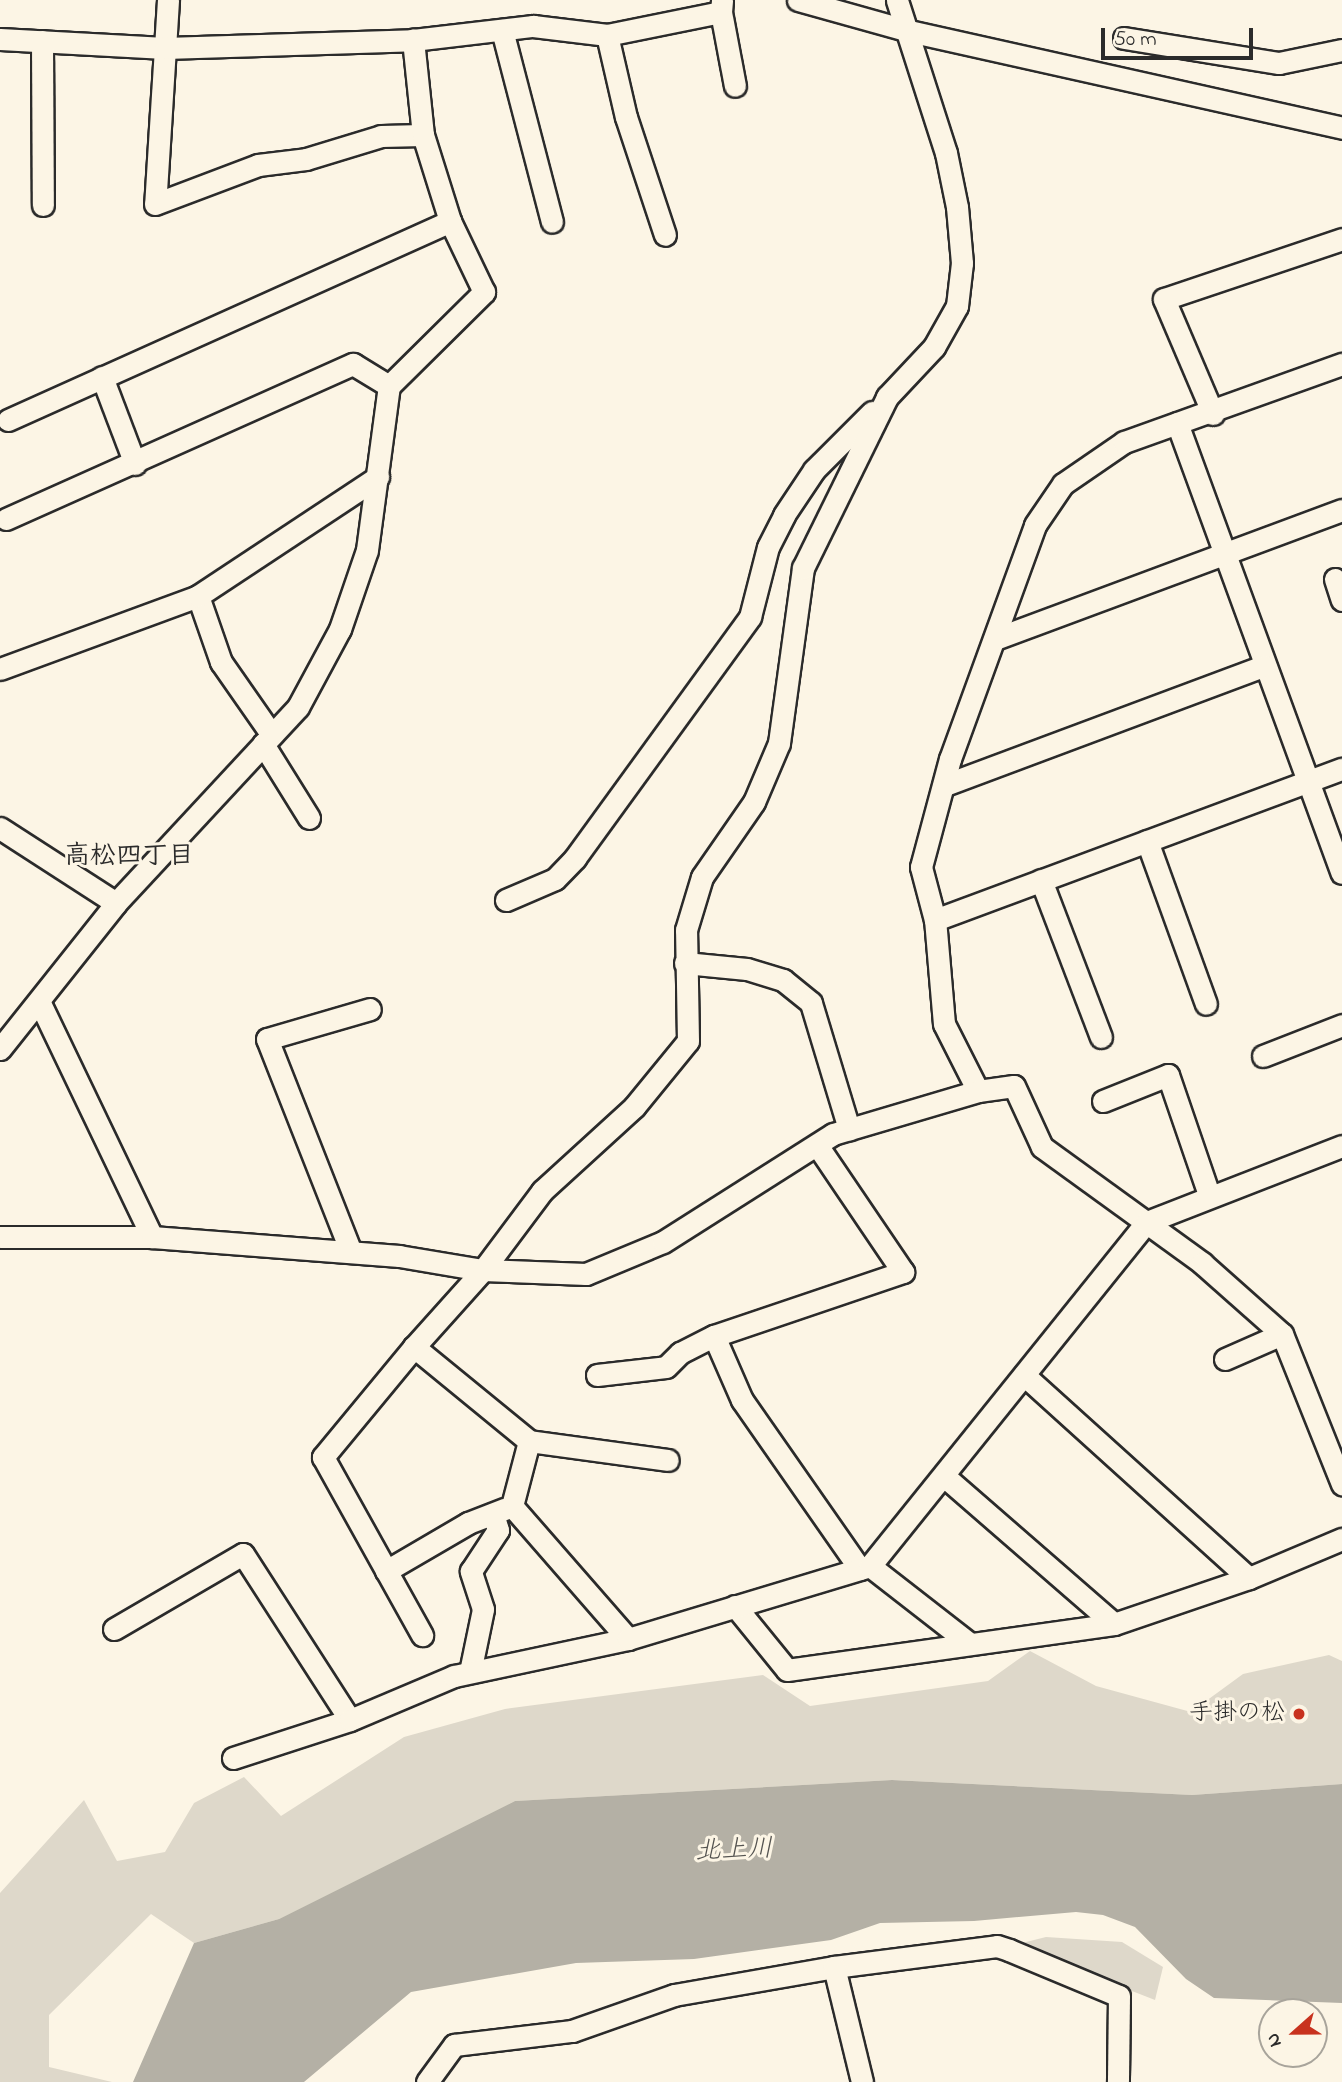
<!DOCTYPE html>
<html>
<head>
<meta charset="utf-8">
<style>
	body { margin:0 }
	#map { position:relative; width:1342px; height:2082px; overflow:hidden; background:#fcf5e5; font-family:"Indie Flower","Klee One",sans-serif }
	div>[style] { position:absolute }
	.green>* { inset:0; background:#ded8ca }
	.water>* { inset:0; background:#b4b0a5 }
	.roads { filter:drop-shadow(2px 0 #2b2b2b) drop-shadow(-2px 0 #2b2b2b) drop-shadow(0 2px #2b2b2b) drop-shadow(0 -2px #2b2b2b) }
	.minor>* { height:21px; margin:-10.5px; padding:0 10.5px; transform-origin:10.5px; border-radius:10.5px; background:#fcf5e5 }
	.dots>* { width:19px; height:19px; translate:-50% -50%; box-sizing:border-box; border:4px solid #fcf5e5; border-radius:50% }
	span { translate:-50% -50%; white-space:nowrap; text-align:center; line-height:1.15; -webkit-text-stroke:6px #fcf5e5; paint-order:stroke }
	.poi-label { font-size:24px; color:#2b2b2b }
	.right { translate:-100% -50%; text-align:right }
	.neighbourhood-label { font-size:26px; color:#2b2b2b; font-weight:700 }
	.water-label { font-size:26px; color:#545350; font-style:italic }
	.north { position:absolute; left:1258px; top:1998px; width:70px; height:70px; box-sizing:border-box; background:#fcf5e5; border:2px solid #a8a49b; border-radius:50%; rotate:249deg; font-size:19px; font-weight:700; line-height:28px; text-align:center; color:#2b2b2b }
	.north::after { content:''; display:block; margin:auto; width:24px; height:32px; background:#c8321e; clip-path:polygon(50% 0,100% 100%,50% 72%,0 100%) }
	.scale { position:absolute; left:1101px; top:28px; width:152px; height:32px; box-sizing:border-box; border:4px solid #2b2b2b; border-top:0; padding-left:9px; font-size:21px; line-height:24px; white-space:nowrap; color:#2b2b2b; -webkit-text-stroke:5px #fcf5e5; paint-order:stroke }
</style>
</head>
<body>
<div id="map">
	<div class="green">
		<i style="clip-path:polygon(1030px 1651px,1096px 1686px,1191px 1712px,1243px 1674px,1329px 1655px,1342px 1661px,1342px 1784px,1192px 1795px,892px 1780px,515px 1801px,279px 1919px,194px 1943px,151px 1914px,49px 2015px,49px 2067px,112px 2082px,0 2082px,0 1893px,84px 1800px,117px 1861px,165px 1852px,194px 1803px,244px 1777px,281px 1816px,404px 1737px,505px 1709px,763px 1675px,810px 1706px,988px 1681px)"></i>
		<i style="clip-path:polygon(1046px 1937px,1122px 1942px,1163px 1967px,1155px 2000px,1014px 1945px)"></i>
	</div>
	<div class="water">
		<i style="clip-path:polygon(892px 1780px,1192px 1795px,1342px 1784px,1342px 2003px,1214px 1998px,1186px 1979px,1135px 1927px,1103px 1915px,1076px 1912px,974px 1921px,880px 1923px,831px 1940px,694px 1959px,576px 1963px,411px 1992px,304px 2082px,133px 2082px,194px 1943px,279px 1919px,515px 1801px)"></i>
	</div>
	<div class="roads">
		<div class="minor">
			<i style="left:168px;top:0;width:204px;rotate:93.6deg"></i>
			<i style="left:155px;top:204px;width:110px;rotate:-20.7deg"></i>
			<i style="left:258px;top:165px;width:48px;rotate:-7.1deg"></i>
			<i style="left:306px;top:159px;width:78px;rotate:-17deg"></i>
			<i style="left:381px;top:136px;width:42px;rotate:-1.4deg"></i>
			<i style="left:798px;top:0;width:115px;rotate:15.6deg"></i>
			<i style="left:909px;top:31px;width:444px;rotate:12.6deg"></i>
			<i style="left:721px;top:12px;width:75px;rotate:79.3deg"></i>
			<i style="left:502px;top:30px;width:198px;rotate:75.4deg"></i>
			<i style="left:607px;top:35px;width:84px;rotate:77deg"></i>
			<i style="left:626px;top:117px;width:124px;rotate:71.7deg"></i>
			<i style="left:1124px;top:38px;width:157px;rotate:9.2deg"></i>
			<i style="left:1279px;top:63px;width:64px;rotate:-11.7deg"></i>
			<i style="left:0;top:39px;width:165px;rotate:3.1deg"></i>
			<i style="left:165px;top:48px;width:248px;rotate:-1.8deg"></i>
			<i style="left:42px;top:41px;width:164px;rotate:89.7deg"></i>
			<i style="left:102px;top:377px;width:93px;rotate:69.2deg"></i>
			<i style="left:1213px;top:414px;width:125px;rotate:-113.1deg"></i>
			<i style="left:1164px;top:299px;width:188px;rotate:-18.6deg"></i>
			<i style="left:8px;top:420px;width:485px;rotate:-24.2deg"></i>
			<i style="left:1177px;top:423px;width:479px;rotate:69.9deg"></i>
			<i style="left:6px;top:519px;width:380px;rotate:-24.1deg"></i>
			<i style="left:353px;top:364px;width:42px;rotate:31.4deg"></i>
			<i style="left:1335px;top:579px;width:22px;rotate:72deg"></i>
			<i style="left:198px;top:596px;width:70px;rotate:70.8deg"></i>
			<i style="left:221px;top:662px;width:89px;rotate:55.1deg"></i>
			<i style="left:995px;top:639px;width:370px;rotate:-20.4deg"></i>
			<i style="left:0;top:669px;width:211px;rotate:-20.2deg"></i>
			<i style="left:198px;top:596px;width:216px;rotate:-33.5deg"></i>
			<i style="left:263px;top:744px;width:87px;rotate:58.1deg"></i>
			<i style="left:945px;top:785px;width:340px;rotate:-20.5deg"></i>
			<i style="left:0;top:828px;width:138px;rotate:32.9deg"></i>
			<i style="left:1147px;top:841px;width:173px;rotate:70.1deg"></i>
			<i style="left:1041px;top:880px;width:168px;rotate:69.1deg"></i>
			<i style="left:506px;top:900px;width:53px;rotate:-23.2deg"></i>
			<i style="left:555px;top:879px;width:29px;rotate:-46deg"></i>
			<i style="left:575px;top:858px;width:298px;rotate:-54deg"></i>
			<i style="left:750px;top:617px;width:72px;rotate:-75.6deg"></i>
			<i style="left:768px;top:547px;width:36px;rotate:-63deg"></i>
			<i style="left:784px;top:515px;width:54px;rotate:-56.3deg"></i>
			<i style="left:814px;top:470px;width:82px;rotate:-45deg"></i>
			<i style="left:935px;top:920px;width:434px;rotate:-20.4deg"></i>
			<i style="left:685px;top:963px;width:62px;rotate:5.5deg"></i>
			<i style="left:747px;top:969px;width:38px;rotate:17deg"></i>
			<i style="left:783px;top:980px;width:36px;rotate:39deg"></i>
			<i style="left:811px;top:1003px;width:132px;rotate:73.2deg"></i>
			<i style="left:39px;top:1001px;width:262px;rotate:64.4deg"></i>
			<i style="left:0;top:1049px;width:186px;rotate:-51.5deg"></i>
			<i style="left:116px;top:903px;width:267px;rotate:-47.1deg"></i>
			<i style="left:298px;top:707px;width:89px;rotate:-61.7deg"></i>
			<i style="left:340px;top:629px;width:83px;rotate:-71.1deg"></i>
			<i style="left:367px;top:550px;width:165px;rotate:-82.4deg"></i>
			<i style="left:389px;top:386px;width:134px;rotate:-44.7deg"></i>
			<i style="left:484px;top:292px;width:79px;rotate:-115.6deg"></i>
			<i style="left:450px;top:221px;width:90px;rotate:-107.4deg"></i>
			<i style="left:423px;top:135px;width:96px;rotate:-96deg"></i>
			<i style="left:413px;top:40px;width:121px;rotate:-6.7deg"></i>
			<i style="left:533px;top:26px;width:75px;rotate:6.9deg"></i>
			<i style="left:607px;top:35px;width:116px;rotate:-11.4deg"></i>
			<i style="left:721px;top:12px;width:12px;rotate:-85deg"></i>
			<i style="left:1263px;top:1056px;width:85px;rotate:-21.4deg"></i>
			<i style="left:978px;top:1091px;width:75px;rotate:-116.9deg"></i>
			<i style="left:944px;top:1024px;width:104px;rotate:-94.9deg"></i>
			<i style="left:935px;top:920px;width:55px;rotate:-104.8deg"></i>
			<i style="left:921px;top:867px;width:112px;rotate:-75deg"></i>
			<i style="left:950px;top:759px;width:249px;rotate:-70deg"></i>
			<i style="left:1035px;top:525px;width:50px;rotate:-55.7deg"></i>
			<i style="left:1063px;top:484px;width:74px;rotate:-34.5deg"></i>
			<i style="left:1124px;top:442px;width:232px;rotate:-19.7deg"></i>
			<i style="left:1103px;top:1101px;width:70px;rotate:-21.8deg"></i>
			<i style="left:1168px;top:1075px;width:127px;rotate:71.1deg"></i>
			<i style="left:0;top:1237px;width:152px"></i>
			<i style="left:152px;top:1237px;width:248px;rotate:4.4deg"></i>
			<i style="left:399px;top:1256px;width:85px;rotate:9.5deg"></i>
			<i style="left:483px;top:1270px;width:103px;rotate:2.2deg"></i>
			<i style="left:586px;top:1274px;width:83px;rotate:-22.6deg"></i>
			<i style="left:663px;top:1242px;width:201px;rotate:-32.4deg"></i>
			<i style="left:833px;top:1134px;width:151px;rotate:-16.5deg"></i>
			<i style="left:978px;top:1091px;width:36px;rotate:-8deg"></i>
			<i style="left:1014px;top:1086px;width:67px;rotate:65.3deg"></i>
			<i style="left:1042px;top:1147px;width:198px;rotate:35.9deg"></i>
			<i style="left:1202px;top:1263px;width:107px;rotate:41.6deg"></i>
			<i style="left:1282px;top:1334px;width:162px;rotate:68.2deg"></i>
			<i style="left:351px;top:1252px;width:229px;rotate:-111.5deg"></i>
			<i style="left:267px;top:1039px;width:107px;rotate:-16.2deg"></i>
			<i style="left:714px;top:1336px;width:70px;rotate:66.4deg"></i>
			<i style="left:742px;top:1400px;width:206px;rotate:55.1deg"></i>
			<i style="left:414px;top:1347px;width:143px;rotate:129.6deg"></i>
			<i style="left:323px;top:1457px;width:204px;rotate:60.9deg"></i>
			<i style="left:1225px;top:1359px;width:62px;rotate:-23.7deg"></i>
			<i style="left:597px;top:1375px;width:69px;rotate:-6.6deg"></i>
			<i style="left:666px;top:1367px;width:20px;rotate:-45deg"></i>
			<i style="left:680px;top:1353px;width:38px;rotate:-27deg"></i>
			<i style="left:714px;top:1336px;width:200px;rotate:-18.7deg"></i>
			<i style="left:903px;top:1272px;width:153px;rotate:-124.1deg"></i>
			<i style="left:1024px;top:1375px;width:303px;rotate:42.1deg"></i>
			<i style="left:529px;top:1441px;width:140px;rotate:7.8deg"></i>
			<i style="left:944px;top:1476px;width:225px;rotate:41deg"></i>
			<i style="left:870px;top:1566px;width:125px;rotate:37.9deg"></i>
			<i style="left:386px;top:1571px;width:95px;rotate:-30.3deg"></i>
			<i style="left:468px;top:1523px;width:40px;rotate:-21deg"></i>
			<i style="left:735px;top:1606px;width:82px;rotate:50.9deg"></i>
			<i style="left:787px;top:1670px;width:330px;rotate:-8deg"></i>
			<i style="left:1114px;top:1624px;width:143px;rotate:-18.8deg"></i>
			<i style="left:1249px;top:1578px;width:101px;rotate:-22.8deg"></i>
			<i style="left:114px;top:1629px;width:149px;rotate:-30.2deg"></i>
			<i style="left:243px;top:1554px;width:197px;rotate:57.2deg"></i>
			<i style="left:628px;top:1639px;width:176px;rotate:-131.1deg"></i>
			<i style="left:512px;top:1506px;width:67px;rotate:-75.3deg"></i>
			<i style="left:529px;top:1441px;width:149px;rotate:-140.7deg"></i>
			<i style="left:414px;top:1347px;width:103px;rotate:-48.1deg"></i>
			<i style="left:483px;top:1270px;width:99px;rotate:-53.2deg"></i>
			<i style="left:542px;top:1191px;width:125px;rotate:-42.4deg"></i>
			<i style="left:634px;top:1107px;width:85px;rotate:-50.7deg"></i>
			<i style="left:688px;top:1041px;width:111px;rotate:-91deg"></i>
			<i style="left:686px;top:930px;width:55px;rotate:-73.2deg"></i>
			<i style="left:702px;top:877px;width:91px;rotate:-55.3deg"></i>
			<i style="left:754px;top:802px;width:64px;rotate:-67deg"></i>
			<i style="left:779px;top:743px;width:177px;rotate:-82.2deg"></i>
			<i style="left:803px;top:568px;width:191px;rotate:-63.8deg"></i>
			<i style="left:887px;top:397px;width:69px;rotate:-46.8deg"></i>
			<i style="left:934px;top:347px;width:47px;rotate:-60.7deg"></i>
			<i style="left:957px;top:306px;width:43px;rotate:-83.4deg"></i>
			<i style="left:962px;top:263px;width:56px;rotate:-95.1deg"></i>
			<i style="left:957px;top:207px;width:55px;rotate:-101.5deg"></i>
			<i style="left:946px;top:153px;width:161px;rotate:-107.8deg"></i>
			<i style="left:470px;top:1672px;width:64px;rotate:-78.3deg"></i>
			<i style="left:483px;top:1609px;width:40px;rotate:-108deg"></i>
			<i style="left:471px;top:1571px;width:49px;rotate:-56.6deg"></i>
			<i style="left:498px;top:1530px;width:17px;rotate:-107deg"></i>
			<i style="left:233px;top:1758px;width:123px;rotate:-18deg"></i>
			<i style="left:350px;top:1720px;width:113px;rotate:-22.9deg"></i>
			<i style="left:454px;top:1676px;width:178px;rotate:-12deg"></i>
			<i style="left:628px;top:1639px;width:253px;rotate:-16.8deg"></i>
			<i style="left:870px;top:1566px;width:442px;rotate:-51.2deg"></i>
			<i style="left:1147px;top:1222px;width:209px;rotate:-21.3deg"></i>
			<i style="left:834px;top:1967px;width:164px;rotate:-7.3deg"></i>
			<i style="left:997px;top:1946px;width:13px;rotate:18deg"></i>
			<i style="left:1009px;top:1950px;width:119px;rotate:22.7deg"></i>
			<i style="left:1119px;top:1996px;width:86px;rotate:90.7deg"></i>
			<i style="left:427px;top:2082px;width:46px;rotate:-53.9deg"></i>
			<i style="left:454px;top:2045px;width:119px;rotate:-6.8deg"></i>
			<i style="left:572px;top:2031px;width:108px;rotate:-19.4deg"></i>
			<i style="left:674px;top:1995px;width:162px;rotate:-9.9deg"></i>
			<i style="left:834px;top:1967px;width:118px;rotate:76.3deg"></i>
		</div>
	</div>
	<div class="dots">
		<i style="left:1299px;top:1714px;background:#c8321e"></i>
	</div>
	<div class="poi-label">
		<span class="right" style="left:1285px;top:1714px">手掛の松</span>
	</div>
	<div class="neighbourhood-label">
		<span style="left:129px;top:858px">高松四丁目</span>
	</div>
	<div class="water-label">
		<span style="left:734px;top:1852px;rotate:-2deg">北上川</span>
	</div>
	<div class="north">N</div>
	<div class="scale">50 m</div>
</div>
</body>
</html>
